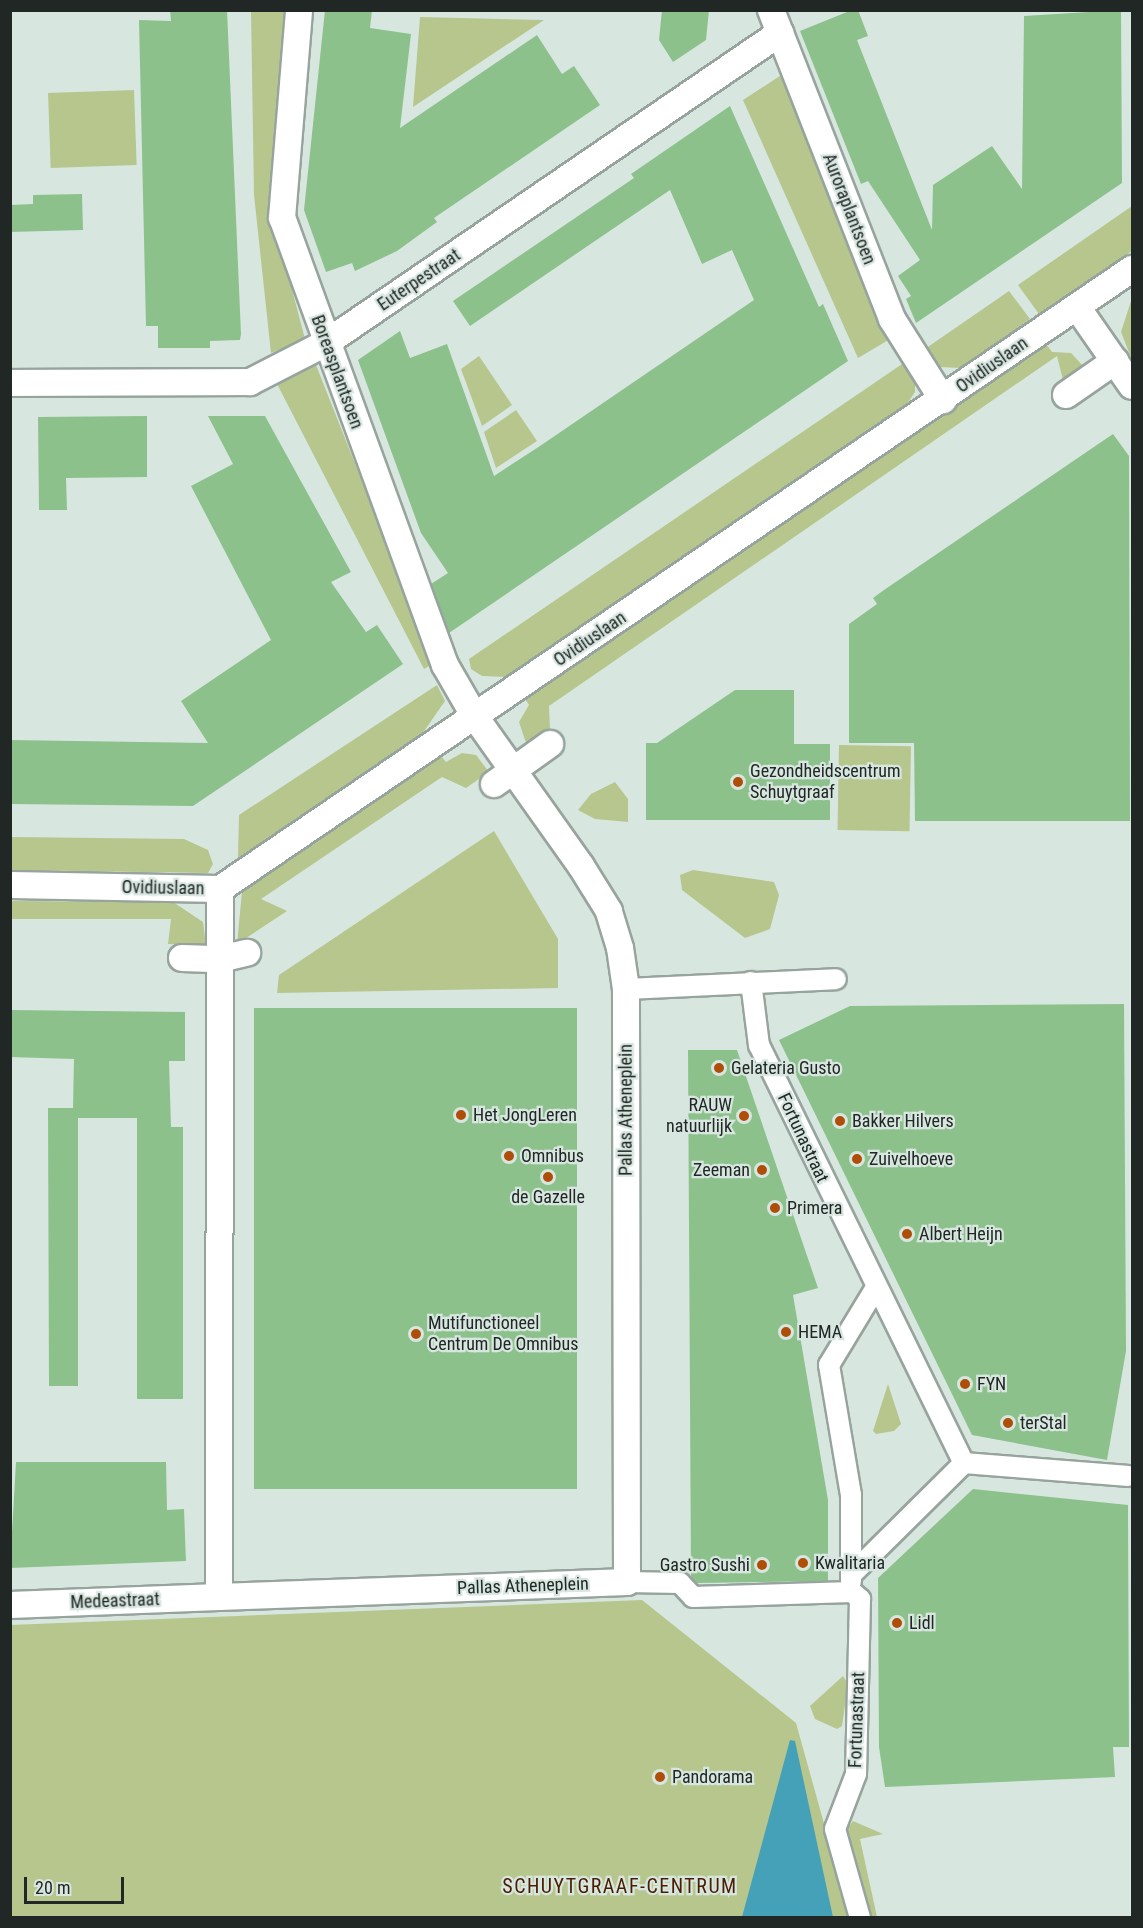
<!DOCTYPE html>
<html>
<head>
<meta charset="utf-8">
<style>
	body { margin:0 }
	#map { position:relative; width:1143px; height:1928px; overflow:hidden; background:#d8e6e0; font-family:"Roboto Condensed",sans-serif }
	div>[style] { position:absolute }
	.green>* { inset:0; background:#b6c68d; transform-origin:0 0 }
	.water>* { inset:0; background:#45a1b8 }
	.building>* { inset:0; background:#8cc18c; transform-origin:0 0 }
	.roads { filter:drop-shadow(2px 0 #97a49e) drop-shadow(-2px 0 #97a49e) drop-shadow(0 2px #97a49e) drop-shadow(0 -2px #97a49e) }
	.pedestrian>* { height:20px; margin:-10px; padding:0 10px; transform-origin:10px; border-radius:10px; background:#fff }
	.minor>* { height:26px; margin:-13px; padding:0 13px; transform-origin:13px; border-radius:13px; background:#fff }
	.dots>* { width:16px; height:16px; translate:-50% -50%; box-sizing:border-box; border:3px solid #d8e6e0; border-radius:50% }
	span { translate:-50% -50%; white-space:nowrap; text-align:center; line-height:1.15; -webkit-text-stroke:4.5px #d8e6e0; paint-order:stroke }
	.street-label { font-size:18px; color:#212724 }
	.poi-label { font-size:18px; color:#212724 }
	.left { translate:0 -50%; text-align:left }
	.right { translate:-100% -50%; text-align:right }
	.neighbourhood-label { font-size:20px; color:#4b1d00; letter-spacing:1.5px }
	.frame { position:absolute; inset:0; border:12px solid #212724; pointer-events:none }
	.scale { position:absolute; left:24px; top:1877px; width:100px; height:27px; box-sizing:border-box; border:3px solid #212724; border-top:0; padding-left:8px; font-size:18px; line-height:21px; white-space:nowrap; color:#212724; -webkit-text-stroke:4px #d8e6e0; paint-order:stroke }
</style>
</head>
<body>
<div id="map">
	<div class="green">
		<i style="clip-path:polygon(251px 11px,289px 11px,274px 221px,305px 339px,271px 353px,254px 195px)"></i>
		<i style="clip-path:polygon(420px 17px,544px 20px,413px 107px)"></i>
		<i style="clip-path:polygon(786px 72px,890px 339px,858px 358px,743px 100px)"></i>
		<i style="left:134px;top:90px;width:75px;height:86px;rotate:88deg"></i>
		<i style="clip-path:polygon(1132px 206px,1132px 251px,1039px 314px,1018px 285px)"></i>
		<i style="clip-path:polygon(1009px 291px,1030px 319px,961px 368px,939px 367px,922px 351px)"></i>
		<i style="clip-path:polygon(1132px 298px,1132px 360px,1121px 332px)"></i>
		<i style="clip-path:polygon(1046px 344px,1052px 352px,1071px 353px,1085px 368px,1064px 384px,1057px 356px,549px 706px,550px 730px,529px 745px,525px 740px,519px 722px,529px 705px,525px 699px)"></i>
		<i style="clip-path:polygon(479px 356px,512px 405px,482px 426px,461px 369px)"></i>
		<i style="clip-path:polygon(314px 360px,434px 663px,424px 669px,275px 380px)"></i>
		<i style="clip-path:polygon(908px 360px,915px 376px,915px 392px,907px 404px,507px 677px,482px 676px,471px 669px,469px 659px)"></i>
		<i style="clip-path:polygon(516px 410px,537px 441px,496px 468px,484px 432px)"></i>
		<i style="clip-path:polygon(437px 685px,445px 701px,422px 734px,238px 858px,239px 815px)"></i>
		<i style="left:839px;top:745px;width:72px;height:85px;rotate:1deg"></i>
		<i style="clip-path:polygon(462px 753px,476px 755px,489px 772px,466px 788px,442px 777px,261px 899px,287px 911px,237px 944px,242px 892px,441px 756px,446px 762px)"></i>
		<i style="clip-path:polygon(615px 782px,628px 799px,628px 822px,595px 819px,578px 810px,591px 794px)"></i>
		<i style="clip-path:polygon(494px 831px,558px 939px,558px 988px,277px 993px,279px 975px)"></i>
		<i style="clip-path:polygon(11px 837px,184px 839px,208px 850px,213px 864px,208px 873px,11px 870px)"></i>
		<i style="clip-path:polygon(693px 870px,774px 882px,779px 895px,770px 929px,745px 938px,682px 890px,680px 875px)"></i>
		<i style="clip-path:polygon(11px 901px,173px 902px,203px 922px,206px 945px,168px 944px,171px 919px,11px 919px)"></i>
		<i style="clip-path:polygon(888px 1384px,901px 1424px,894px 1431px,876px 1434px,873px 1431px)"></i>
		<i style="clip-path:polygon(642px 1600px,796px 1723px,850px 1917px,11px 1917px,10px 1625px)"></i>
		<i style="clip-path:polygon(843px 1676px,848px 1684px,842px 1726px,837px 1729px,815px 1719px,810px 1706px)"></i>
		<i style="clip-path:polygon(853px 1821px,883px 1834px,860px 1839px,877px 1917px,869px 1917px,846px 1831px)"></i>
	</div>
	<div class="water">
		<i style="clip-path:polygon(790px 1740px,795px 1741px,833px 1917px,742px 1917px)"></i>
	</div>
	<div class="building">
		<i style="clip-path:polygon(170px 10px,227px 10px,241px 334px,240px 340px,210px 341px,210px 348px,158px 348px,158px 326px,146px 326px,139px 20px,171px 21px)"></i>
		<i style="clip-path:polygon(325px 10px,372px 10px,370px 28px,411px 34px,400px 128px,537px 35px,562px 74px,574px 66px,600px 105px,434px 218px,437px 222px,397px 251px,355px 271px,352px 263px,326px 272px,304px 210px)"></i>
		<i style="clip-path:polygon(662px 10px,709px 10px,706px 40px,673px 62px,659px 40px)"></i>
		<i style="clip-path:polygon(852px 10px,858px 10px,868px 36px,857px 40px,932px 230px,933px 185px,992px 146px,1022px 189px,1024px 16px,1121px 10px,1122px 183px,916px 323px,906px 299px,911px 296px,898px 276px,920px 260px,868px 181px,861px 184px,800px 31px)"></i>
		<i style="clip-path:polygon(730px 106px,819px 307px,823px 304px,848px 361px,449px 633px,431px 584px,448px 573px,421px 533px,358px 360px,400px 331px,410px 358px,447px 344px,494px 476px,540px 446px,754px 300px,732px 250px,702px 264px,670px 190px,470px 326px,453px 301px,634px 178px,631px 174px)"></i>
		<i style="clip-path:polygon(82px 194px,83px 230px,10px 232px,10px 205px,33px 204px,33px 195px)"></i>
		<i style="clip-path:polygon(147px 416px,147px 477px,66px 478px,67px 510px,39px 510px,38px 417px)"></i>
		<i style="clip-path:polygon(208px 416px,265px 416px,351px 572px,331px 582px,366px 632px,377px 625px,403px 664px,193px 806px,10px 804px,10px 740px,208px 743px,181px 701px,271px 640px,191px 486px,233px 464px)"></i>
		<i style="clip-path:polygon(1113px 434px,1129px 456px,1130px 821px,915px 821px,914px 743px,849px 743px,849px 624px,877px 604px,873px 598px,884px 590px)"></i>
		<i style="clip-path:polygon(735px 690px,794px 690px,794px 744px,830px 744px,830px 820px,646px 820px,646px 743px,657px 743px)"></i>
		<i style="clip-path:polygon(1124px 1004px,1126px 1351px,1107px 1460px,972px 1435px,779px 1040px,850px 1006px)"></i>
		<i style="left:254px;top:1008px;width:323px;height:481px"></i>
		<i style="clip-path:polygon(10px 1010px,185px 1012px,185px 1061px,169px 1061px,171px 1127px,183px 1127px,183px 1399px,137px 1399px,137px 1118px,78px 1118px,78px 1386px,49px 1386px,48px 1108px,73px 1108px,74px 1059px,10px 1057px)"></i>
		<i style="clip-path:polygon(688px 1050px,737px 1050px,818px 1288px,793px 1295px,828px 1500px,828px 1581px,696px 1583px,691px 1577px)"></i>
		<i style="clip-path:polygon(16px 1462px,166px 1462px,167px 1510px,184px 1509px,186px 1561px,10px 1568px)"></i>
		<i style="clip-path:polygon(973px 1489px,1128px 1505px,1129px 1747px,1113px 1747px,1115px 1777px,885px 1787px,879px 1747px,878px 1578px)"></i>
	</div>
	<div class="roads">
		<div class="pedestrian">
			<i style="left:751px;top:982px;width:64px;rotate:82.8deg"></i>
			<i style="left:759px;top:1045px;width:466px;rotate:63.9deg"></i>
			<i style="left:626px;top:989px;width:210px;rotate:-2.7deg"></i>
			<i style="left:851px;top:1575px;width:159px;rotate:-44.7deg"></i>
			<i style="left:964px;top:1463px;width:165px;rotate:4.5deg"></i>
			<i style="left:851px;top:1581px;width:86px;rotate:-90deg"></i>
			<i style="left:851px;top:1495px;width:132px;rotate:-99.6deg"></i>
			<i style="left:829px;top:1365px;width:89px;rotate:-58.8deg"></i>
			<i style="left:627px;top:1582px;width:53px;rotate:1.1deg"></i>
			<i style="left:680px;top:1583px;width:19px;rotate:47deg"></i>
			<i style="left:693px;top:1597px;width:159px;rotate:-1.8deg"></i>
			<i style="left:852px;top:1592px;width:11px;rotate:41deg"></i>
			<i style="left:860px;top:1599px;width:175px;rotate:91.3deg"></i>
			<i style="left:856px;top:1774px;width:59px;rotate:110.9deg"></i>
			<i style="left:835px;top:1829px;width:92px;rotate:74.3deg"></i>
		</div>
		<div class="minor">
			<i style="left:771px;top:10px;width:332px;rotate:68.6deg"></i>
			<i style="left:892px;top:319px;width:96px;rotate:57.8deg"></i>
			<i style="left:1077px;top:307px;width:96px;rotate:55.2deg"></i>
			<i style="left:10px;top:383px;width:240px;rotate:-0.2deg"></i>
			<i style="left:250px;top:382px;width:85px;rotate:-27.2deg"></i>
			<i style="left:326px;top:343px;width:550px;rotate:-34.33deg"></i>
			<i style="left:1066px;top:395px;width:60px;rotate:-34.8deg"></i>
			<i style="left:494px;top:784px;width:69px;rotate:-35.5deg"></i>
			<i style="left:10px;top:885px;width:210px;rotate:1.1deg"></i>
			<i style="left:220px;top:889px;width:1103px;rotate:-34.21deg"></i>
			<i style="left:220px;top:889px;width:708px;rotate:90.08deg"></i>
			<i style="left:219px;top:1597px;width:408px;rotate:-2.1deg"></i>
			<i style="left:627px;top:1582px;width:593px;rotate:-90.1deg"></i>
			<i style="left:626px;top:989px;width:41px;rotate:-98.3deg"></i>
			<i style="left:620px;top:948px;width:39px;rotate:-107deg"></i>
			<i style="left:609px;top:911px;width:53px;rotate:-121.9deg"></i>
			<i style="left:581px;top:866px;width:183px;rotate:-125.4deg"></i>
			<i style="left:475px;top:717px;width:60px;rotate:-120deg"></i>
			<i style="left:445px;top:665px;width:476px;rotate:-110deg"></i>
			<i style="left:282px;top:218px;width:209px;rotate:-85.3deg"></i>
			<i style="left:182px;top:958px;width:38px;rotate:2deg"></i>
			<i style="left:220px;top:959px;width:28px;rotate:-13deg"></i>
			<i style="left:10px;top:1605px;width:209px;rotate:-2.2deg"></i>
		</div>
	</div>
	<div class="dots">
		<i style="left:738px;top:782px;background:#ae4e08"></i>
		<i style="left:719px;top:1068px;background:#ae4e08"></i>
		<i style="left:461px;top:1115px;background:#ae4e08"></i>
		<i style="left:744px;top:1116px;background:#ae4e08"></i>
		<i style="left:840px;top:1121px;background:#ae4e08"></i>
		<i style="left:509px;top:1156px;background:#ae4e08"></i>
		<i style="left:857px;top:1159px;background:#ae4e08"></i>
		<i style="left:762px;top:1170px;background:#ae4e08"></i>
		<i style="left:548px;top:1177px;background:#ae4e08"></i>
		<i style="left:775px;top:1208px;background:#ae4e08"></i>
		<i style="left:907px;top:1234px;background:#ae4e08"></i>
		<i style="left:786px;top:1332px;background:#ae4e08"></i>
		<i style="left:416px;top:1334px;background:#ae4e08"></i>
		<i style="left:965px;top:1384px;background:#ae4e08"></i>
		<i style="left:1008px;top:1423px;background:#ae4e08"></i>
		<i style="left:803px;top:1563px;background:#ae4e08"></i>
		<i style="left:762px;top:1565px;background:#ae4e08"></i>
		<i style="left:897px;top:1623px;background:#ae4e08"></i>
		<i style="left:660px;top:1777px;background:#ae4e08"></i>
	</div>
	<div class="street-label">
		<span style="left:849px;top:209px;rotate:69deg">Auroraplantsoen</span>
		<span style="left:419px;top:280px;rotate:-34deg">Euterpestraat</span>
		<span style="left:992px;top:365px;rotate:-35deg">Ovidiuslaan</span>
		<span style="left:337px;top:372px;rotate:70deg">Boreasplantsoen</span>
		<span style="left:590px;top:639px;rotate:-34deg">Ovidiuslaan</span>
		<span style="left:163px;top:888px;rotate:1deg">Ovidiuslaan</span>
		<span style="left:626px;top:1110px;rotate:-90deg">Pallas Atheneplein</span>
		<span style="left:803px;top:1138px;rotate:65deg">Fortunastraat</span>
		<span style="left:523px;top:1586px;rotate:-2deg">Pallas Atheneplein</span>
		<span style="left:115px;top:1601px;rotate:-2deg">Medeastraat</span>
		<span style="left:857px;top:1720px;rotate:-88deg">Fortunastraat</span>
	</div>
	<div class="poi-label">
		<span class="left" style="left:750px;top:782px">Gezondheidscentrum<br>Schuytgraaf</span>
		<span class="left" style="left:731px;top:1068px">Gelateria Gusto</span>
		<span class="right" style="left:732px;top:1116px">RAUW<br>natuurlijk</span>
		<span class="left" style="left:473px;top:1115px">Het JongLeren</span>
		<span class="left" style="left:852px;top:1121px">Bakker Hilvers</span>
		<span class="left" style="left:521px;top:1156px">Omnibus</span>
		<span class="left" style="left:869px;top:1159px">Zuivelhoeve</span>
		<span class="right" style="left:750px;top:1170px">Zeeman</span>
		<span style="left:548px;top:1197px">de Gazelle</span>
		<span class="left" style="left:787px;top:1208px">Primera</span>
		<span class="left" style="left:919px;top:1234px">Albert Heijn</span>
		<span class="left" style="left:428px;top:1334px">Mutifunctioneel<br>Centrum De Omnibus</span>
		<span class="left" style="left:798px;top:1332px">HEMA</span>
		<span class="left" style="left:977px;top:1384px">FYN</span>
		<span class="left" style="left:1020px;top:1423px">terStal</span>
		<span class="left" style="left:815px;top:1563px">Kwalitaria</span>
		<span class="right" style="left:750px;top:1565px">Gastro Sushi</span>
		<span class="left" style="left:909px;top:1623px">Lidl</span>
		<span class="left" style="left:672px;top:1777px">Pandorama</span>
	</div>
	<div class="neighbourhood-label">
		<span style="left:620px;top:1886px">SCHUYTGRAAF-CENTRUM</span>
	</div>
	<div class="frame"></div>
	<div class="scale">20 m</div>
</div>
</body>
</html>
